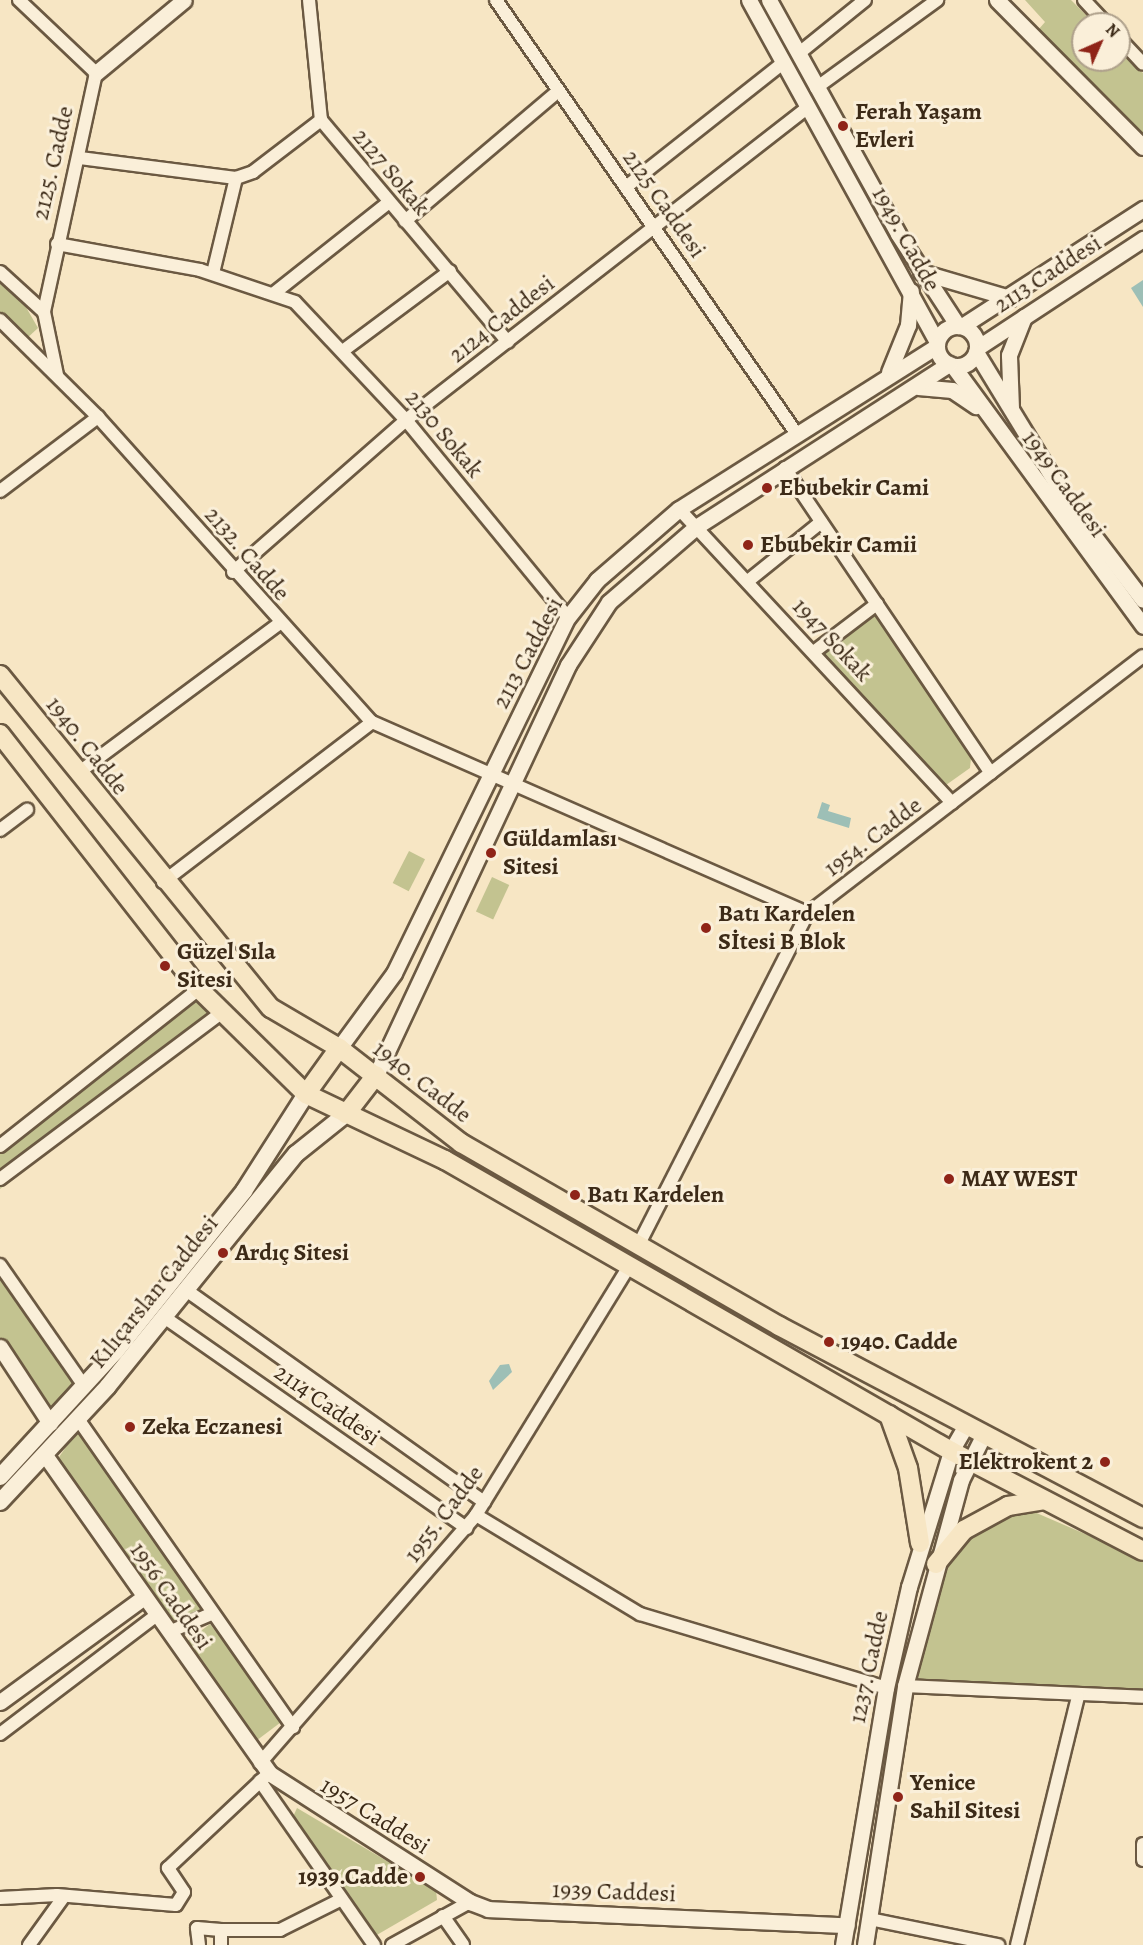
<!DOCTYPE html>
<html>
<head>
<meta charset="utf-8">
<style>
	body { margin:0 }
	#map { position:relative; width:1143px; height:1945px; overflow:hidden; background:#f7e6c4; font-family:Alegreya,serif }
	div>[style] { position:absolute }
	.green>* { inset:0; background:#c3c390; transform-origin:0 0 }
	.water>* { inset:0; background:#9dbfb6 }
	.roads { filter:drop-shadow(2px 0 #6b5942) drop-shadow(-2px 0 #6b5942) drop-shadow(0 2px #6b5942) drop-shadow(0 -2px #6b5942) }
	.minor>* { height:12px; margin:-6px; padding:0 6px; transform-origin:6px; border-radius:6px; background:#faefd9 }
	.tertiary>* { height:15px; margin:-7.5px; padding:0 7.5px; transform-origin:7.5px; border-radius:7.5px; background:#faefd9 }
	.tertiary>.ring { margin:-7.5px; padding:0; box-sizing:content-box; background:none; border:15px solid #faefd9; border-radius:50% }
	.secondary>* { height:16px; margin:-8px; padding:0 8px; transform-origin:8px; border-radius:8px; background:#faefd9 }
	.primary>* { height:18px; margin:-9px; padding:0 9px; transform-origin:9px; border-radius:9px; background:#f7e6c4 }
	.dots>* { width:16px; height:16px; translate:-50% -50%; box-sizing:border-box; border:3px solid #faefd9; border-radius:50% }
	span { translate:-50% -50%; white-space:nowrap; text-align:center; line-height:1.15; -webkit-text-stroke:6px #faefd9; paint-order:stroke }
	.poi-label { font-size:24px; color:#3c2a17; font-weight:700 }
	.left { translate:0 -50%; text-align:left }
	.right { translate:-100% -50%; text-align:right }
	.street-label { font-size:24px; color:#3c2a17 }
	.north { position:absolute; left:1071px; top:12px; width:60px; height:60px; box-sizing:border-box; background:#faefd9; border:2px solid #aea08b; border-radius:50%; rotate:45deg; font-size:16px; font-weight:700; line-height:24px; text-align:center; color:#3c2a17 }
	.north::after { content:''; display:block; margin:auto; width:21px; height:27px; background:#8f2418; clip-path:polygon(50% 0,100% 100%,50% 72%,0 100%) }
</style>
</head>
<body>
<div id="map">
	<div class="green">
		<i style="clip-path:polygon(1025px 0,1071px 0,1095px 24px,1083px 24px,1083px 60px,1119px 60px,1119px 49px,1143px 73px,1143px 135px,1039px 29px,1045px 22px)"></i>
		<i style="clip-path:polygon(0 278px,19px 295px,38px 328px,25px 340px,0 315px)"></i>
		<i style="clip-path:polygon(874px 611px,971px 758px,970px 768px,946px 785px,821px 652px)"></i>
		<i style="left:409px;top:851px;width:18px;height:36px;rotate:27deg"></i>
		<i style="left:492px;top:877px;width:19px;height:38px;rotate:25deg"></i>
		<i style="clip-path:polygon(192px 988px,219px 1020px,0 1189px,0 1138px)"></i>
		<i style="clip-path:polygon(0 1268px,79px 1382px,55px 1409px,45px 1408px,0 1339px)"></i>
		<i style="clip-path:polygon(77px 1431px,204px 1608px,201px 1613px,171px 1623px,57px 1460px)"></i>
		<i style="clip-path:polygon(1025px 1508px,1143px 1559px,1143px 1691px,917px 1681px,948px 1558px,957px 1542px)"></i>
		<i style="left:210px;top:1624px;width:121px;height:32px;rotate:53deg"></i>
		<i style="clip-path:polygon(297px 1808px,436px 1890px,437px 1900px,375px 1936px,292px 1819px)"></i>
	</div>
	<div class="water">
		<i style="clip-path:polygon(1143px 280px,1143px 307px,1131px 288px)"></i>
		<i style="clip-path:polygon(822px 802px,830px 805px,828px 811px,851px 818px,849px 828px,817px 818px)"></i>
		<i style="clip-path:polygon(500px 1365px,509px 1364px,512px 1372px,493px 1390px,489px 1381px)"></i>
	</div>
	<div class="roads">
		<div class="minor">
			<i style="left:19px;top:0;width:106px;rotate:43.5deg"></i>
			<i style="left:96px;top:73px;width:245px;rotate:102.3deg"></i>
			<i style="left:44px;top:312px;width:64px;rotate:78.3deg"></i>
			<i style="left:309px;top:0;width:121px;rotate:84.3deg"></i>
			<i style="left:321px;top:120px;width:290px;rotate:49.9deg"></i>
			<i style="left:496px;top:0;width:527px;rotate:55.28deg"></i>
			<i style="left:1084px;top:0;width:33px;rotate:47deg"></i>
			<i style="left:1119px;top:38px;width:35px;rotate:47deg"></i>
			<i style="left:798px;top:54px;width:86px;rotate:-38.9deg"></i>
			<i style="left:816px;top:88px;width:150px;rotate:-36deg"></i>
			<i style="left:80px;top:158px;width:157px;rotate:7.3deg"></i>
			<i style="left:236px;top:178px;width:18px;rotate:-19deg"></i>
			<i style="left:253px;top:172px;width:86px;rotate:-37.4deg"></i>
			<i style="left:626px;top:187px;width:200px;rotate:-38.3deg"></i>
			<i style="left:405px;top:221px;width:199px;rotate:-40.3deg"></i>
			<i style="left:57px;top:244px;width:145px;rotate:10.3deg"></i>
			<i style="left:200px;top:270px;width:100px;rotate:18.6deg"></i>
			<i style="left:295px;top:302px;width:162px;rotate:46.8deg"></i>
			<i style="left:406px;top:420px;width:255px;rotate:50.6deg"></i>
			<i style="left:0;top:272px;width:59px;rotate:42.3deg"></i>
			<i style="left:213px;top:273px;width:98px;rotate:-76.4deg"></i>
			<i style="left:273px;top:294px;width:147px;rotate:-38.4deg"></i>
			<i style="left:0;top:320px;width:138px;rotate:44.7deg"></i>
			<i style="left:98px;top:417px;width:410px;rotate:48.1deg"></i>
			<i style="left:372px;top:722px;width:476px;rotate:23.7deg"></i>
			<i style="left:344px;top:350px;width:132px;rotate:-36.7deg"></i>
			<i style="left:785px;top:468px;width:368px;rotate:56deg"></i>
			<i style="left:0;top:491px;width:123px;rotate:-37.1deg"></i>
			<i style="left:679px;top:509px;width:401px;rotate:47.1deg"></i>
			<i style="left:233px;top:572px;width:230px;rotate:-41.3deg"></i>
			<i style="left:406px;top:420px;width:508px;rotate:-37.88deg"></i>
			<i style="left:748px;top:581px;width:94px;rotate:-38.9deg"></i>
			<i style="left:815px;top:651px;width:78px;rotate:-37.2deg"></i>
			<i style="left:78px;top:773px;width:252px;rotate:-36.6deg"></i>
			<i style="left:0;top:830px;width:34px;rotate:-37deg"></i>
			<i style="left:163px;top:882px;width:263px;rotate:-37.4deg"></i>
			<i style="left:0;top:1146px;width:253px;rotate:-38.3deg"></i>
			<i style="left:0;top:1179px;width:275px;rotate:-36.9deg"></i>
			<i style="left:639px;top:1244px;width:372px;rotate:-63deg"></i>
			<i style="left:808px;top:913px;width:422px;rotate:-37.5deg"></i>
			<i style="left:0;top:1265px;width:147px;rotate:55.2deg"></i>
			<i style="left:186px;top:1290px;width:366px;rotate:35.4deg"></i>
			<i style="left:164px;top:1317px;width:369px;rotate:34.9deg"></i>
			<i style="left:78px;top:1419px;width:376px;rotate:55.1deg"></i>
			<i style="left:476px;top:1515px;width:192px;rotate:31.1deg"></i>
			<i style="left:640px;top:1614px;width:257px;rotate:16.7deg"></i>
			<i style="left:169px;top:1632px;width:46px;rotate:-23.2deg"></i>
			<i style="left:905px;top:1686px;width:238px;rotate:2.6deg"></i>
			<i style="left:0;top:1734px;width:197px;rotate:-37.2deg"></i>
			<i style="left:260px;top:1763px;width:329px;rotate:-48.9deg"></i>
			<i style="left:476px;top:1515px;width:292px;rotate:-58.4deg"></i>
			<i style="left:260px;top:1781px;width:200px;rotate:55.2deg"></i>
			<i style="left:1143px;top:1844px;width:16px;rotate:90deg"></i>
			<i style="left:0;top:1898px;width:57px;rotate:-3deg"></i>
			<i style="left:57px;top:1895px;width:119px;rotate:4.8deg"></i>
			<i style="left:176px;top:1905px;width:15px;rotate:-58deg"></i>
			<i style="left:184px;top:1892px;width:29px;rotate:-124deg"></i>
			<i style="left:168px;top:1868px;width:139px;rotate:-43.2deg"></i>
			<i style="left:443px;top:1916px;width:35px;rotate:55deg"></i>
			<i style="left:870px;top:1919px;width:131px;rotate:11.5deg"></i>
			<i style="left:29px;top:1945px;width:57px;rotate:-54.3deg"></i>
			<i style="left:199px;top:1945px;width:17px;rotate:-97deg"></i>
			<i style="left:197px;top:1928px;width:24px;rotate:5deg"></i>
			<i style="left:221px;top:1945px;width:15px;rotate:-90deg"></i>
			<i style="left:221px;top:1930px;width:59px"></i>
			<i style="left:280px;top:1930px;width:69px;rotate:-26.6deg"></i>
			<i style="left:392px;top:1945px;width:89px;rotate:-28.9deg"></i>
			<i style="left:1017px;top:1945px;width:255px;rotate:-76.2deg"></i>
		</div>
		<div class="tertiary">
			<i style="left:749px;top:0;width:390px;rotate:61.2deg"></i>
			<i style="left:769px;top:0;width:267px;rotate:61.1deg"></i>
			<i style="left:898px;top:234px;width:110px;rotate:56.9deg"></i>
			<i style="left:997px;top:0;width:207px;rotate:45.2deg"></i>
			<i style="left:96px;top:73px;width:114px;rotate:-39.7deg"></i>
			<i style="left:921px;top:272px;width:93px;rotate:16.3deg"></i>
			<i class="ring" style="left:937px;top:326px;width:25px;height:25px"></i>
			<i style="left:962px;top:326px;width:216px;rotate:-32.9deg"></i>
			<i style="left:977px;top:348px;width:199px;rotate:-33.3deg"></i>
			<i style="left:976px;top:352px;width:171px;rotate:58.6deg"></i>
			<i style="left:1065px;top:498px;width:128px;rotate:52.6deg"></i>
			<i style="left:953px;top:366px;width:322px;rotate:53.8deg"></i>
			<i style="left:889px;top:372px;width:51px;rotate:-68deg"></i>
			<i style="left:908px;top:325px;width:34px;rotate:-85deg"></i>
			<i style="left:918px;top:387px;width:34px;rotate:5deg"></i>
			<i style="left:952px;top:390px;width:29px;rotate:34deg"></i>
			<i style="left:1011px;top:408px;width:53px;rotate:-92.2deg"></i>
			<i style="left:1009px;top:355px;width:41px;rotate:-68.5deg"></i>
			<i style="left:339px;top:1048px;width:93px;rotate:-53.7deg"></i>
			<i style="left:394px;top:973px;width:396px;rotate:-64deg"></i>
			<i style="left:568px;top:617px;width:47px;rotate:-51.9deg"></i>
			<i style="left:597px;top:580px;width:108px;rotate:-40.9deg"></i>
			<i style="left:679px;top:509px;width:305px;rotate:-32.3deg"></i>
			<i style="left:376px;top:1075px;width:453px;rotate:-64.9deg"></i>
			<i style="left:568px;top:665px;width:75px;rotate:-56.9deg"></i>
			<i style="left:609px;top:602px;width:115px;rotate:-40.8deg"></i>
			<i style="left:696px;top:527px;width:301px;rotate:-32.8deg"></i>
			<i style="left:0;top:1347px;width:91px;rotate:56.7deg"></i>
			<i style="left:45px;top:1455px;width:389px;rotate:54.8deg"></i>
			<i style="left:269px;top:1773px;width:239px;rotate:32.7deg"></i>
			<i style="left:470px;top:1902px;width:19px;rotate:21deg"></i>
			<i style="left:488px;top:1909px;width:359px;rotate:2.6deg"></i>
			<i style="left:0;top:1702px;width:178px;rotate:-36.1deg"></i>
			<i style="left:843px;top:1945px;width:261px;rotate:-80.5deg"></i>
			<i style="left:886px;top:1688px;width:104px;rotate:-77.2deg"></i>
			<i style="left:909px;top:1587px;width:142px;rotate:-72.8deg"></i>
			<i style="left:951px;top:1451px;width:28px;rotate:-60deg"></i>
			<i style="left:865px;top:1945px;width:262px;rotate:-81.2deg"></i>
			<i style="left:905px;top:1686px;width:213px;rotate:-74.8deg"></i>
			<i style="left:961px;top:1480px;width:49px;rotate:-63.4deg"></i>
		</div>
		<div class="secondary">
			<i style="left:0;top:1477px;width:171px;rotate:-47.4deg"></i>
			<i style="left:116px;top:1351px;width:205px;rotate:-51.3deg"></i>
			<i style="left:244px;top:1191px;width:115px;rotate:-57.4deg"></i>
			<i style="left:0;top:1502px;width:158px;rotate:-47deg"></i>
			<i style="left:108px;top:1386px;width:299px;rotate:-51deg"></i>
			<i style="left:296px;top:1154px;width:64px;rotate:-38.7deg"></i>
		</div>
		<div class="primary">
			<i style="left:0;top:675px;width:429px;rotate:50.9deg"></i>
			<i style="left:271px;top:1008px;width:79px;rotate:30.5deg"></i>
			<i style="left:339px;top:1048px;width:155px;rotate:37.9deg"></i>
			<i style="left:461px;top:1143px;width:367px;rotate:29.9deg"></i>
			<i style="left:779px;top:1326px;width:412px;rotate:27.8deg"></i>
			<i style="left:0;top:734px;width:323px;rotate:52deg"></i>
			<i style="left:199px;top:989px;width:150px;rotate:44.5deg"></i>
			<i style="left:306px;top:1094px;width:154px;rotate:25.4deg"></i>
			<i style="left:445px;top:1160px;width:584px;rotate:29.9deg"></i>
			<i style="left:951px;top:1451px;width:216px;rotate:27.5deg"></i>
			<i style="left:306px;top:1094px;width:57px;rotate:-54.3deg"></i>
			<i style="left:346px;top:1114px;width:49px;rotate:-52.4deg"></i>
			<i style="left:889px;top:1415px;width:56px;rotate:70.3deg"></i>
			<i style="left:908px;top:1468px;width:76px;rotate:80.9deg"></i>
			<i style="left:936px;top:1564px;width:44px;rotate:-50.5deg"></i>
			<i style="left:964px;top:1530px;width:50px;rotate:-28.6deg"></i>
			<i style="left:1008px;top:1506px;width:37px;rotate:-9deg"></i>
		</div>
	</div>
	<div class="dots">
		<i style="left:843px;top:126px;background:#8f2418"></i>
		<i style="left:767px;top:488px;background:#8f2418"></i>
		<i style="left:748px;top:545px;background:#8f2418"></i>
		<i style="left:491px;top:853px;background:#8f2418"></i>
		<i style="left:706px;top:928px;background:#8f2418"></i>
		<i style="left:165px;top:966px;background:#8f2418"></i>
		<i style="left:949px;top:1179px;background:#8f2418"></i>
		<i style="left:575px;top:1195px;background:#8f2418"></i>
		<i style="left:223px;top:1253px;background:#8f2418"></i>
		<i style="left:829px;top:1342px;background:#8f2418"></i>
		<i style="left:130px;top:1427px;background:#8f2418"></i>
		<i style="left:1105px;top:1462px;background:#8f2418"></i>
		<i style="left:898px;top:1797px;background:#8f2418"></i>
		<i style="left:420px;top:1877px;background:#8f2418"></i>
	</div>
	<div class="poi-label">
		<span class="left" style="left:855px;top:126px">Ferah Yaşam<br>Evleri</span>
		<span class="left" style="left:779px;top:488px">Ebubekir Cami</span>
		<span class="left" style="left:760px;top:545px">Ebubekir Camii</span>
		<span class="left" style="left:503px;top:853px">Güldamlası<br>Sitesi</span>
		<span class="left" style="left:718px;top:928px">Batı Kardelen<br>Sİtesi B Blok</span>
		<span class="left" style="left:177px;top:966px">Güzel Sıla<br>Sitesi</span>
		<span class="left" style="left:961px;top:1179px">MAY WEST</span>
		<span class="left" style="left:587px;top:1195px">Batı Kardelen</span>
		<span class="left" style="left:235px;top:1253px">Ardıç Sitesi</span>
		<span class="left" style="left:841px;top:1342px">1940. Cadde</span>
		<span class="left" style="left:142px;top:1427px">Zeka Eczanesi</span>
		<span class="right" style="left:1093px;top:1462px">Elektrokent 2</span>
		<span class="left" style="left:910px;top:1797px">Yenice<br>Sahil Sitesi</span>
		<span class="right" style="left:408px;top:1877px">1939.Cadde</span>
	</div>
	<div class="street-label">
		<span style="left:53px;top:163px;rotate:-77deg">2125. Cadde</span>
		<span style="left:391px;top:172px;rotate:50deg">2127 Sokak</span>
		<span style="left:664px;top:204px;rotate:55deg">2125 Caddesi</span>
		<span style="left:906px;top:239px;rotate:61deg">1949. Cadde</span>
		<span style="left:1048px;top:274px;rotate:-33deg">2113 Caddesi</span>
		<span style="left:502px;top:319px;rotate:-38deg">2124 Caddesi</span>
		<span style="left:444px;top:434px;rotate:50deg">2130 Sokak</span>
		<span style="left:1064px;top:484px;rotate:54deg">1949 Caddesi</span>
		<span style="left:247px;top:554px;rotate:49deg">2132. Cadde</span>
		<span style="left:832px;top:640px;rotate:47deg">1947 Sokak</span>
		<span style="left:528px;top:653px;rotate:-62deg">2113 Caddesi</span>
		<span style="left:87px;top:746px;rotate:52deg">1940. Cadde</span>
		<span style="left:873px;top:837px;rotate:-37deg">1954. Cadde</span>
		<span style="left:422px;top:1082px;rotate:38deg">1940. Cadde</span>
		<span style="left:154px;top:1292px;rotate:-51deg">Kılıçarslan Caddesi</span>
		<span style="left:327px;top:1405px;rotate:35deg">2114 Caddesi</span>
		<span style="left:444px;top:1514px;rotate:-53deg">1955. Cadde</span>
		<span style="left:171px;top:1596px;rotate:55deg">1956 Caddesi</span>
		<span style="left:869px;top:1667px;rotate:-78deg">1237. Cadde</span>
		<span style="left:375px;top:1816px;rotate:32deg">1957 Caddesi</span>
		<span style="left:614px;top:1892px;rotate:2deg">1939 Caddesi</span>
	</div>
	<div class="north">N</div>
</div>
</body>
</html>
